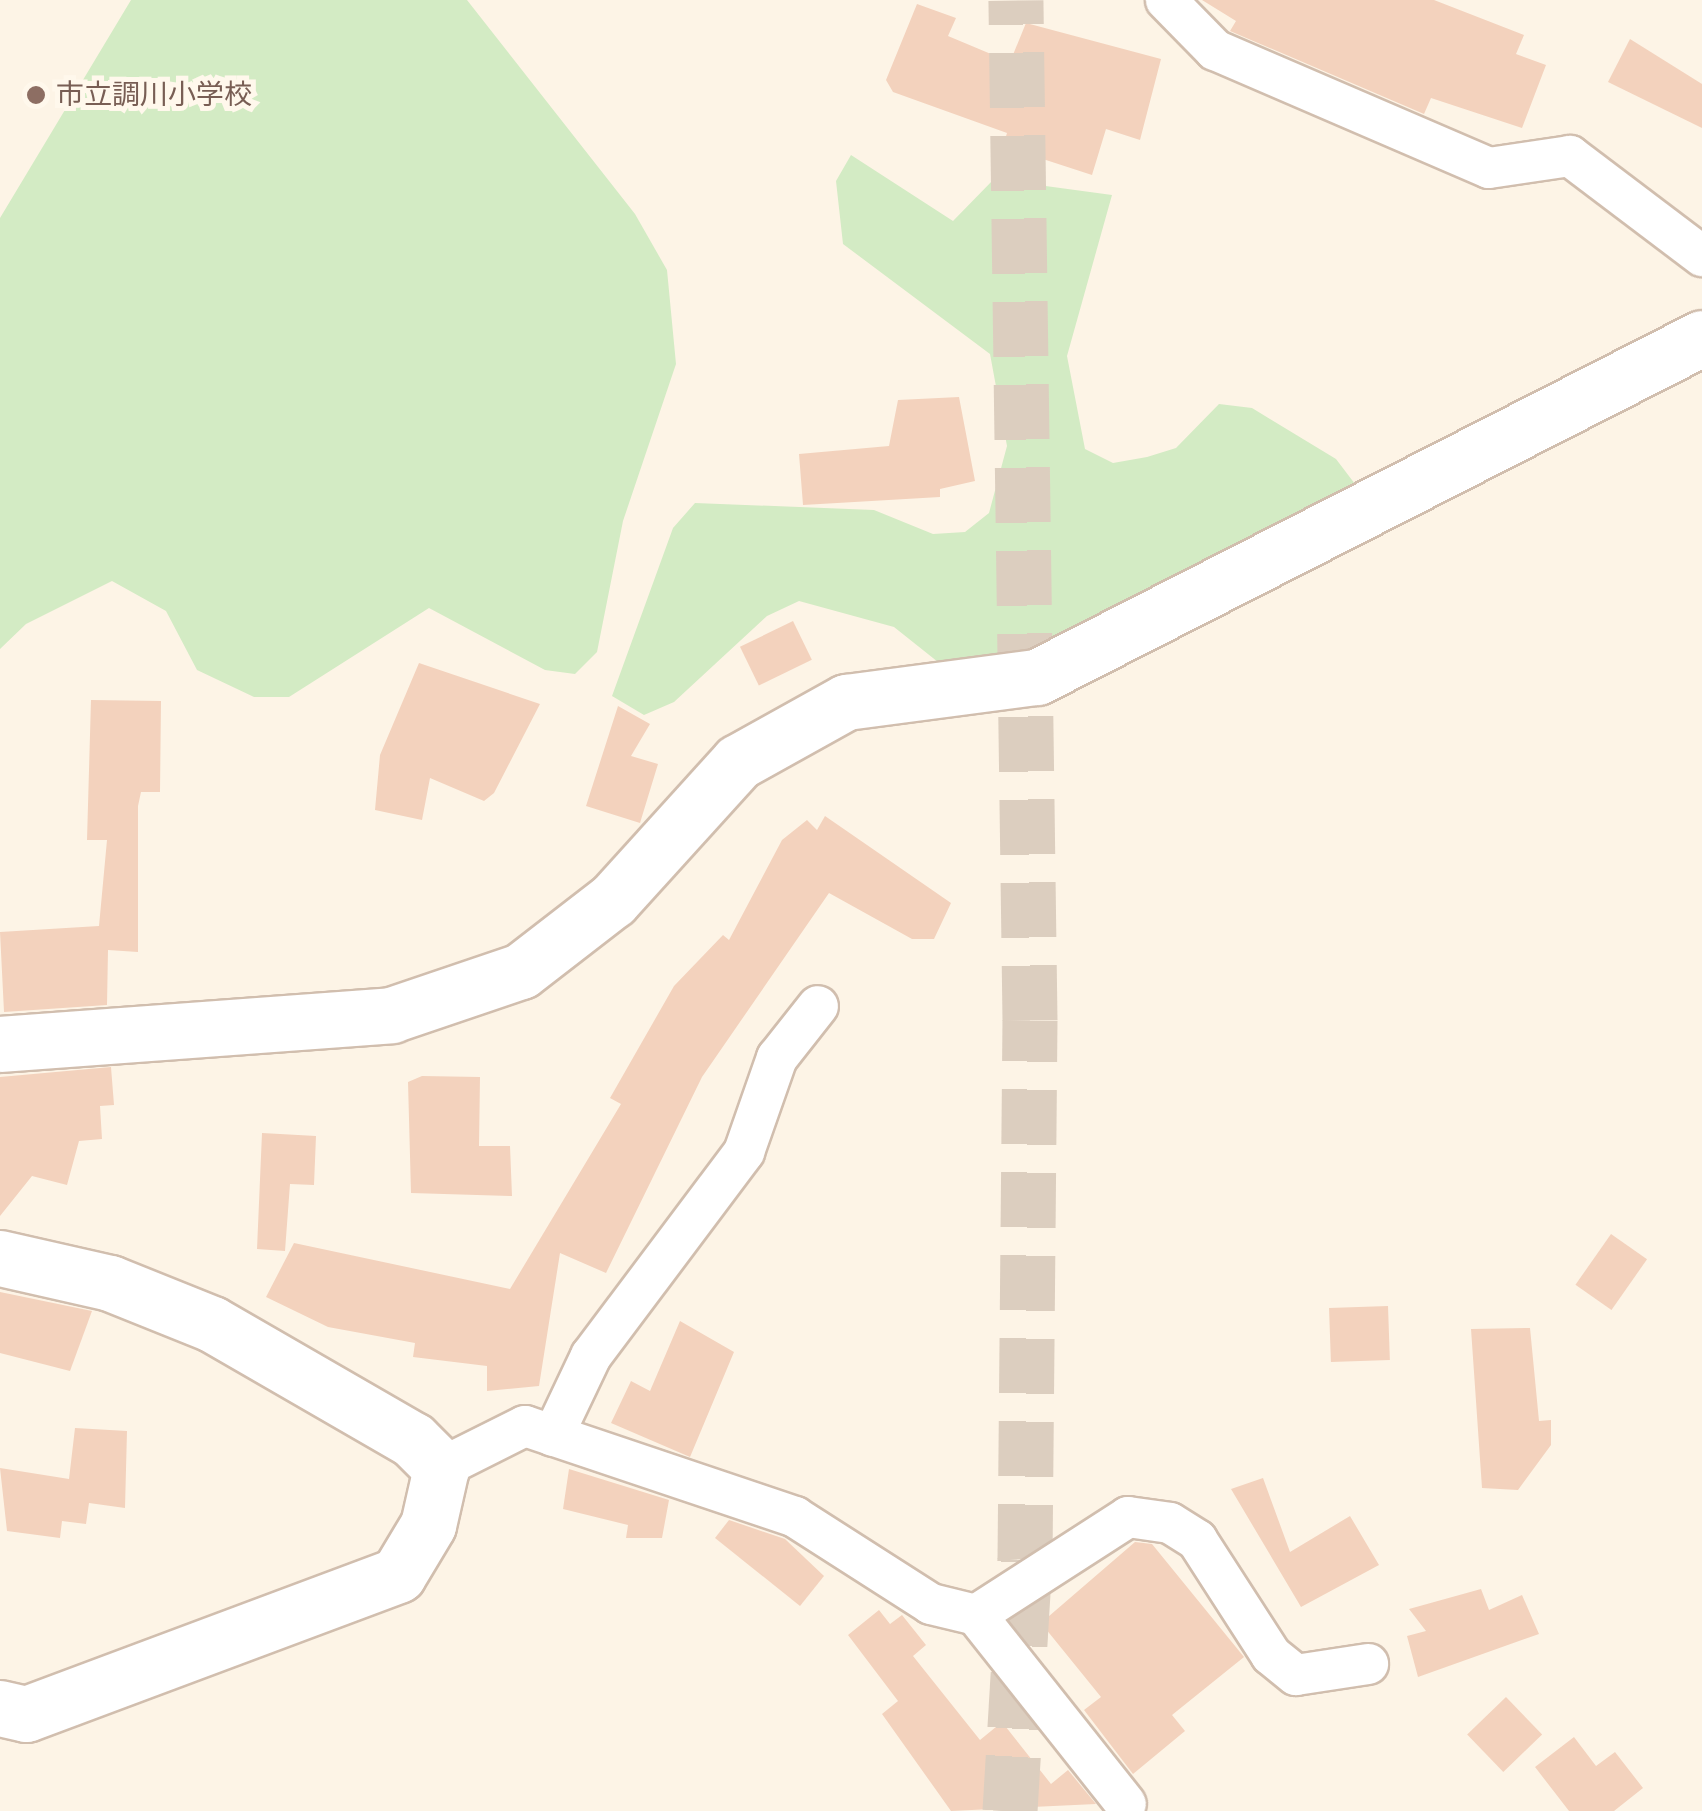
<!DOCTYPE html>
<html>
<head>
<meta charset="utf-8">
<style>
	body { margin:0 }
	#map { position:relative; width:1702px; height:1811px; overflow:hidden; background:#fdf4e6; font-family:Signika,"Noto Sans JP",sans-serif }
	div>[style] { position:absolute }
	.green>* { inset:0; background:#d3ebc4 }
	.building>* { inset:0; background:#f3d2bd; transform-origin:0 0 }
	.highway-tunnel>* { height:55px; margin-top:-27.5px; transform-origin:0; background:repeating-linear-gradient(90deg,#dccebf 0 55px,transparent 0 83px) }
	.roads { filter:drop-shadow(2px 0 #d1beae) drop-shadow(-2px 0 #d1beae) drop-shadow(0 2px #d1beae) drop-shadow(0 -2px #d1beae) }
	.street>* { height:40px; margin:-20px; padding:0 20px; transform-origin:20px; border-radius:20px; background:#fff }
	.secondary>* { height:55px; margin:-27.5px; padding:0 27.5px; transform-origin:27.5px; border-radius:27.5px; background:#fff }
	.dots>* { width:28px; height:28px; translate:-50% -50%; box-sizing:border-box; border:5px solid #fff8ec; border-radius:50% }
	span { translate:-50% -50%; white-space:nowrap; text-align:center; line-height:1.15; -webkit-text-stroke:10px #fff8ec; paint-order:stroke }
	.education-label { font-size:28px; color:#785e54 }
	.left { translate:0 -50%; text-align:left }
</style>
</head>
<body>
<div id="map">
	<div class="green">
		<i style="clip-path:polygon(131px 0,467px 0,635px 214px,667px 270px,676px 364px,623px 521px,597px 652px,575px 674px,545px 670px,429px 608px,289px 697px,254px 697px,197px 670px,166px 611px,112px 581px,26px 624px,0 649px,0 218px)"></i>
		<i style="clip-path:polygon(851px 155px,953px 221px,994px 179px,1112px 195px,1067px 356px,1085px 449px,1113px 463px,1147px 457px,1176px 448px,1219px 404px,1252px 408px,1336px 459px,1355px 484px,1132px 641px,943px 666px,894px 627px,799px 601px,767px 616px,674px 702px,644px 715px,612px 696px,673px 528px,695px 503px,874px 510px,933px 534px,965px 532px,989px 513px,1007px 446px,990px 354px,843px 244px,836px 181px)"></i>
	</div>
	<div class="building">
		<i style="clip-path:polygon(1202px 0,1434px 0,1524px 35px,1516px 54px,1546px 65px,1522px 128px,1431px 98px,1424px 114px,1230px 31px,1236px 21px)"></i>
		<i style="clip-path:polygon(917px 4px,956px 18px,948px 36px,1010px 62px,1026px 23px,1161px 59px,1140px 140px,1106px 129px,1092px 175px,1003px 146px,1007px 133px,893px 92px,886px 80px)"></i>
		<i style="clip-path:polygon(1630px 39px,1702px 84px,1702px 128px,1608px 82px)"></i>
		<i style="clip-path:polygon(959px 397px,975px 481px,940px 489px,940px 497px,803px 505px,799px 454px,889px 446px,898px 400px)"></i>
		<i style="left:793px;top:621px;width:43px;height:59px;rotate:64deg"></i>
		<i style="clip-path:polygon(419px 663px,540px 704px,494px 793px,484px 801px,430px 778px,422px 820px,375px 810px,380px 755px)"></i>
		<i style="clip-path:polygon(91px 700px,161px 701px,160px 792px,141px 792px,138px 806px,138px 952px,108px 950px,107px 1005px,4px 1012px,0 932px,99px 926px,107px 840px,87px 840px)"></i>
		<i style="clip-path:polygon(618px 706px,650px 724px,631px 756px,658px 764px,640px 823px,586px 806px)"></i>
		<i style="clip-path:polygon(825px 816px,951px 903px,934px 939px,912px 939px,829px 893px,702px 1077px,606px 1273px,560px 1253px,539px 1386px,487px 1391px,487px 1366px,413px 1357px,415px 1343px,328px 1327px,266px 1297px,294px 1243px,510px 1289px,621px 1104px,610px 1098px,674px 986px,723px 935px,729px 940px,782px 840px,807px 820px,817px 830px)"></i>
		<i style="clip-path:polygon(111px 1067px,114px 1105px,100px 1106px,102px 1139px,79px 1141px,67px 1185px,32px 1176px,0 1216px,0 1077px)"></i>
		<i style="clip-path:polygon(422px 1076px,480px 1077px,479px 1146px,510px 1146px,512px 1196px,411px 1193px,408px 1082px)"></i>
		<i style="clip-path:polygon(262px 1133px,316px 1136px,314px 1185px,290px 1184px,285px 1251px,257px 1249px)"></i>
		<i style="left:1611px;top:1234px;width:44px;height:62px;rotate:35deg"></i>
		<i style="clip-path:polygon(0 1292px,92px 1311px,70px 1371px,0 1353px)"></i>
		<i style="left:1388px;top:1306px;width:54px;height:59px;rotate:88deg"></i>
		<i style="clip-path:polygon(680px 1321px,734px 1352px,690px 1457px,611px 1423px,631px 1381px,650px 1391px)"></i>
		<i style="clip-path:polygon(1530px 1328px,1539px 1421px,1551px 1420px,1551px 1445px,1518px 1490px,1482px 1488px,1471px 1329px)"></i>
		<i style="clip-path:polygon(75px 1428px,127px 1431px,125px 1508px,89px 1503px,86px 1524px,62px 1521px,60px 1538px,7px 1531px,0 1468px,69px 1479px)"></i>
		<i style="clip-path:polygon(569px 1469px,669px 1500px,662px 1538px,626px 1538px,628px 1525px,563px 1509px)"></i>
		<i style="clip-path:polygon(1263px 1478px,1290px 1552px,1350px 1516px,1379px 1565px,1301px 1607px,1231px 1489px)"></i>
		<i style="clip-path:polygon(729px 1520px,785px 1539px,824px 1576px,800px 1606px,715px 1538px)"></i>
		<i style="clip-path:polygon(1135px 1542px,1152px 1544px,1244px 1657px,1172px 1715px,1185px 1731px,1133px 1774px,1084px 1710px,1101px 1697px,1041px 1623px)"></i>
		<i style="clip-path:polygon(1481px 1589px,1489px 1610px,1522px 1595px,1539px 1634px,1418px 1677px,1407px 1636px,1426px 1631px,1409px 1609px)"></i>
		<i style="clip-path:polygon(879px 1610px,890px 1624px,902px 1615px,926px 1645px,913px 1656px,980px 1740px,1002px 1722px,1051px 1784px,1068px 1770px,1096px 1804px,951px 1811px,882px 1714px,898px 1701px,848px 1635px)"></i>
		<i style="left:1506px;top:1697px;width:52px;height:54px;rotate:46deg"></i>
		<i style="clip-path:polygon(1574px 1737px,1596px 1766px,1615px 1752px,1643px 1788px,1614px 1811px,1569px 1811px,1535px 1767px)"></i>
	</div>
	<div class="highway-tunnel">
		<i style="left:1010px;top:1811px;width:252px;rotate:-86.6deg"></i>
		<i style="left:1025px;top:1559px;width:539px;rotate:-89.47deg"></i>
		<i style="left:1030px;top:1020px;width:1020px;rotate:-90.79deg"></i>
	</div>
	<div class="roads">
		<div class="street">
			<i style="left:1166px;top:0;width:70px;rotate:45.6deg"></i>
			<i style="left:1215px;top:50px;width:298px;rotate:23.3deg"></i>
			<i style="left:1489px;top:168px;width:82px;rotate:-8.4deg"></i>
			<i style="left:1570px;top:156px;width:166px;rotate:37.1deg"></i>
			<i style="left:553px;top:1436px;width:89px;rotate:-64.6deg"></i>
			<i style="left:591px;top:1356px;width:255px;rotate:-53.1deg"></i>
			<i style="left:744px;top:1152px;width:100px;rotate:-70.7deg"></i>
			<i style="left:777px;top:1058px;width:66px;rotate:-51.7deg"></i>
			<i style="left:441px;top:1468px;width:94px;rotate:-26.6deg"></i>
			<i style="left:525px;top:1426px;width:285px;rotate:18.6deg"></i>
			<i style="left:795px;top:1517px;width:161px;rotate:32.6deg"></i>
			<i style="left:931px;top:1604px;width:46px;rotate:13.7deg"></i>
			<i style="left:976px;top:1615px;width:181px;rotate:-32.8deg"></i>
			<i style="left:1128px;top:1517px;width:42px;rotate:8.1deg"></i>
			<i style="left:1170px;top:1523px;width:32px;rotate:32deg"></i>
			<i style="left:1197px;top:1540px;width:137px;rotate:57.2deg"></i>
			<i style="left:1271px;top:1655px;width:32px;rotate:39deg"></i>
			<i style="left:1296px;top:1675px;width:73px;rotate:-8.7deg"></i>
			<i style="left:976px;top:1615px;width:241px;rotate:51.6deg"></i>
		</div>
		<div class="secondary">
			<i style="left:0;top:1044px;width:392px;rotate:-4.2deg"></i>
			<i style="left:391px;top:1015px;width:137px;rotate:-18.7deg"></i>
			<i style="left:521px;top:971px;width:116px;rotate:-37.7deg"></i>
			<i style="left:613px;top:900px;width:186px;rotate:-47.8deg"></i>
			<i style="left:738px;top:762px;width:124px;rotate:-29.1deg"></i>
			<i style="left:846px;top:702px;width:193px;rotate:-7.5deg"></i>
			<i style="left:1037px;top:677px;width:746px;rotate:-27.01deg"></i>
			<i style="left:0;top:1258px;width:113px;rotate:12.8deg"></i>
			<i style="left:110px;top:1283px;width:110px;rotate:21.9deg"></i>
			<i style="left:212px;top:1324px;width:232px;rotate:30deg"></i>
			<i style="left:413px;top:1440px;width:40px;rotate:45deg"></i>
			<i style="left:441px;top:1468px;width:58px;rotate:102.8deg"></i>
			<i style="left:428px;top:1525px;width:58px;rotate:121deg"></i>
			<i style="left:398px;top:1575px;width:397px;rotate:159.5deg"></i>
			<i style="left:26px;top:1714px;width:27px;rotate:-167deg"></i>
		</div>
	</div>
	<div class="dots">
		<i style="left:36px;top:95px;background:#8d6e63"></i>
	</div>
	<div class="education-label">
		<span class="left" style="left:56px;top:95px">市立調川小学校</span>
	</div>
</div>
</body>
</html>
